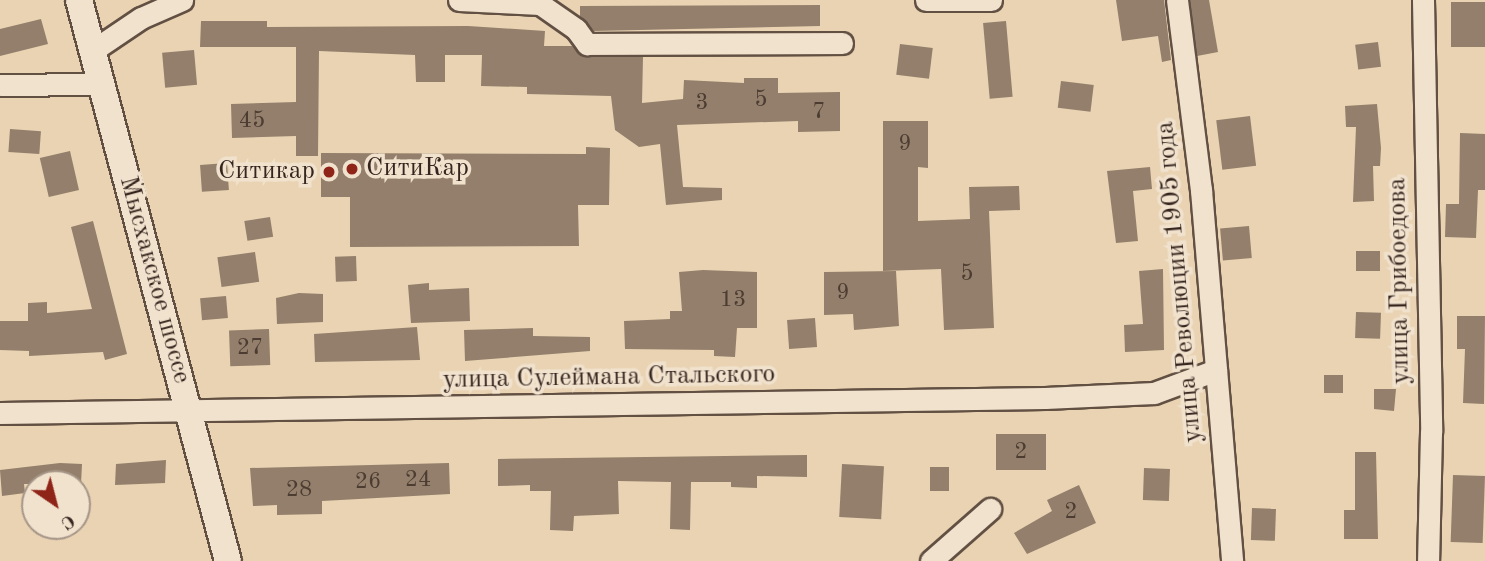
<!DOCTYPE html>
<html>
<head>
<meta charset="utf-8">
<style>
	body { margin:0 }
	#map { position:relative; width:1485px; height:561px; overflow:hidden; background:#e9d3b3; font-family:"Old Standard TT",serif }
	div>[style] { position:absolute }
	.building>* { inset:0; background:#937f6b; transform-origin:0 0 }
	.roads { filter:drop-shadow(2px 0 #625043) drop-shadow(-2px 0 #625043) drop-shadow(0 2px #625043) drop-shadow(0 -2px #625043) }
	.minor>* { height:21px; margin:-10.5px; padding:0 10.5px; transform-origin:10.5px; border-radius:10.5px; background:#f1e2ce }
	.tertiary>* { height:26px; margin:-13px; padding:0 13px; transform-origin:13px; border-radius:13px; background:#f1e2ce }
	.dots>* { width:19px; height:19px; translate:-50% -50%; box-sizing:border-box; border:4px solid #f1e2ce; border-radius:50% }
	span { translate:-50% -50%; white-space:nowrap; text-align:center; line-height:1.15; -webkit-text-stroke:7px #f1e2ce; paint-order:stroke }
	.number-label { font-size:23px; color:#4c3c31 }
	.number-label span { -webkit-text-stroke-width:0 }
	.poi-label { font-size:26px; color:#35251e }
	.left { translate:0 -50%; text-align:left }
	.right { translate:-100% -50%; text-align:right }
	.street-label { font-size:26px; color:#35251e }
	.north { position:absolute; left:21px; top:470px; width:70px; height:70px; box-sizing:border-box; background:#f1e2ce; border:2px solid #a69688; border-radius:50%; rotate:145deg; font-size:19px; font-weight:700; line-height:28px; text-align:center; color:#35251e }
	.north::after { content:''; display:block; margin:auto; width:24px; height:32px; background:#8f2418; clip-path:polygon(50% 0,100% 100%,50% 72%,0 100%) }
</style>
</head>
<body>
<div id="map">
	<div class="building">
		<i style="clip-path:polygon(1116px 0,1164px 0,1171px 60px,1162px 62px,1158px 36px,1122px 41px)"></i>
		<i style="clip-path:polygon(1190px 0,1209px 0,1218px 52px,1197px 56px)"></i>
		<i style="left:1485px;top:2px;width:45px;height:34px;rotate:90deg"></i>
		<i style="clip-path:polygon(820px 5px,820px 26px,594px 31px,580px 16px,580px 6px)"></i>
		<i style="clip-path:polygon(41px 19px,48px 44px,0 56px,0 29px)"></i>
		<i style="clip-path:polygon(201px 21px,267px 21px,267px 27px,468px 26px,545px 31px,544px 46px,572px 46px,587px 57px,643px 57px,642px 103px,683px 99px,684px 80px,744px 83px,744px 78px,778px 78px,778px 93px,840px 92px,840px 131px,798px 132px,798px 121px,677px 125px,683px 187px,722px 188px,722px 200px,666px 205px,660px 144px,639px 147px,615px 130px,611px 96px,527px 94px,527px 87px,481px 86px,482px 55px,445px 55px,445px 82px,416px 82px,415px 55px,319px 51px,318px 156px,296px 156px,296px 136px,232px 138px,231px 104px,296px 102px,296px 47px,200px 47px)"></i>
		<i style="left:1006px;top:21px;width:76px;height:23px;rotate:85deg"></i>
		<i style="left:1378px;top:42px;width:25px;height:23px;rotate:83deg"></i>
		<i style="left:900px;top:44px;width:33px;height:31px;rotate:7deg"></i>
		<i style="left:194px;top:50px;width:35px;height:32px;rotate:85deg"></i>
		<i style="left:1061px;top:81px;width:33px;height:27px;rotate:7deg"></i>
		<i style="clip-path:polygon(1377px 104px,1381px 148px,1380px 166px,1373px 166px,1374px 201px,1353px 202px,1356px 127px,1346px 127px,1345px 106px)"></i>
		<i style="left:1250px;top:116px;width:50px;height:34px;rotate:83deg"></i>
		<i style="clip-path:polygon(883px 121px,928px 121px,928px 168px,918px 167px,918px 221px,970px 219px,969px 187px,1019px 186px,1020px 210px,989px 211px,994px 328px,944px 330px,941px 269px,883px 271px)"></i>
		<i style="left:10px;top:129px;width:31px;height:23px;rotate:4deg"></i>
		<i style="clip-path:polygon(1460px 133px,1485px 134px,1485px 190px,1478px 190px,1476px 238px,1445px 237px,1446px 204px,1459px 204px)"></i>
		<i style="clip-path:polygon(586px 147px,610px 148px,609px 205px,578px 205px,579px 246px,350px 247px,350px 197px,321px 197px,321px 153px,586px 154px)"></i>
		<i style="left:70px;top:151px;width:40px;height:31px;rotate:77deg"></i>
		<i style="left:227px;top:163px;width:27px;height:27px;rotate:86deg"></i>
		<i style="clip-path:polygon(1150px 167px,1152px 189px,1133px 191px,1138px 241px,1116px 243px,1107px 171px)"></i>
		<i style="left:270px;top:217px;width:20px;height:26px;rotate:81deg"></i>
		<i style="clip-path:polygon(93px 221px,127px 354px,105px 360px,103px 352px,29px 356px,29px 351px,0 350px,0 321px,28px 321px,28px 303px,47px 302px,47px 313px,92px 309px,71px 227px)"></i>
		<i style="left:1249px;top:226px;width:32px;height:29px;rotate:85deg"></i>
		<i style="left:1356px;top:251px;width:24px;height:20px"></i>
		<i style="left:255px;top:252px;width:30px;height:38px;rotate:82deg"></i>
		<i style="left:356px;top:256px;width:25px;height:21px;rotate:88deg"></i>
		<i style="clip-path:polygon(1163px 269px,1164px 350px,1125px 352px,1124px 325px,1143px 324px,1139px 271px)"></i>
		<i style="clip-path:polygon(703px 270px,757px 272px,757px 328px,737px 328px,735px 357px,714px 356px,714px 350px,625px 349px,624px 321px,670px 319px,670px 311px,682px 311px,679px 272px)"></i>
		<i style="clip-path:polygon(896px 271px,899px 326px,854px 330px,853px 314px,824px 315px,824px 272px)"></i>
		<i style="clip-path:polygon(429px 283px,429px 290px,469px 288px,470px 321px,411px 323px,408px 285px)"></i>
		<i style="clip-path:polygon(299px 293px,323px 294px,323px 322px,277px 324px,276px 298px)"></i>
		<i style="left:226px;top:296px;width:22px;height:26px;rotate:85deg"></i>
		<i style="left:1356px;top:312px;width:25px;height:26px;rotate:2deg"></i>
		<i style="clip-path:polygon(1457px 316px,1485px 316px,1484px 404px,1463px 403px,1465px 349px,1457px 349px)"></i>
		<i style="left:815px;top:318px;width:29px;height:28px;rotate:86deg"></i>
		<i style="clip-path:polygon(417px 327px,420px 360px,315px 362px,314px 334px)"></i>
		<i style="clip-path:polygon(533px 328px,533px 336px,590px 337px,590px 351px,465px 361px,464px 330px)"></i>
		<i style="left:269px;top:329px;width:36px;height:40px;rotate:88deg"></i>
		<i style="left:1324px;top:375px;width:19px;height:18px"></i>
		<i style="clip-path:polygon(1374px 389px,1396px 389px,1394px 411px,1374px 409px)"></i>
		<i style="left:996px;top:434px;width:50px;height:36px"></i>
		<i style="clip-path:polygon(1355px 452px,1376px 452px,1378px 539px,1344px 539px,1344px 510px,1355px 510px)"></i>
		<i style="clip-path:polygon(807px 455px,807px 477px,757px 476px,757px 488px,731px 487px,731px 482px,691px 482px,690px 530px,670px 529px,671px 482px,618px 481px,619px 514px,574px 516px,573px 531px,550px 530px,551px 491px,530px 491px,530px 485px,498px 486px,498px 459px)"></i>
		<i style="clip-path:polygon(166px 460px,165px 483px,115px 485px,116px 464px)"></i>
		<i style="clip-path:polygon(60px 463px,82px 464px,81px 484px,24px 484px,25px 493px,2px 496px,0 470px)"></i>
		<i style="clip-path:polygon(449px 463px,450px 494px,322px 501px,322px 514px,277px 515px,277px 505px,253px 506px,250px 468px)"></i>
		<i style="left:842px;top:464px;width:42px;height:53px;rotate:3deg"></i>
		<i style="left:930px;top:467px;width:19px;height:24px"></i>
		<i style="left:1144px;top:468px;width:26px;height:32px;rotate:2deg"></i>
		<i style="left:1453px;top:475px;width:32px;height:67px;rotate:2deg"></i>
		<i style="clip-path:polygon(1079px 485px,1096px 523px,1027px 554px,1014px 533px,1052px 511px,1047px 500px)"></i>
		<i style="left:1252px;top:508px;width:24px;height:32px;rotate:2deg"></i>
	</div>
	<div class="roads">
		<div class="minor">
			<i style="left:459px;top:0;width:81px;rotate:2.8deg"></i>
			<i style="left:926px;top:0;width:65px"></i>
			<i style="left:1177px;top:0;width:192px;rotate:82.8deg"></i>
			<i style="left:1201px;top:190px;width:372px;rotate:85.2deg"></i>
			<i style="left:1423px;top:0;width:432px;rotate:88.9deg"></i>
			<i style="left:1431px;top:432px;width:129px;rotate:91.3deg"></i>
			<i style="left:540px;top:4px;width:44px;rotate:34.8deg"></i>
			<i style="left:576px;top:29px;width:19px;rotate:54deg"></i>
			<i style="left:587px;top:44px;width:255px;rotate:-0.2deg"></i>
			<i style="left:92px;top:51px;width:59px;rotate:-34deg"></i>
			<i style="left:141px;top:18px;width:45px;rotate:-23.7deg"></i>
			<i style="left:0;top:85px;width:101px;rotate:-0.6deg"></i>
			<i style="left:0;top:413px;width:1045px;rotate:-0.82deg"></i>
			<i style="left:1045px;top:398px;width:109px;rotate:-2.6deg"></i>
			<i style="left:1154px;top:393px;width:66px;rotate:-20.4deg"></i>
			<i style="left:931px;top:561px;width:79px;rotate:-41.4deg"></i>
		</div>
		<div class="tertiary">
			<i style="left:79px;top:0;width:580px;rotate:75.13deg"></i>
		</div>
	</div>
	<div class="dots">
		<i style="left:352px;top:169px;background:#8f2418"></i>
		<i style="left:329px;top:172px;background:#8f2418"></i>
	</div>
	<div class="number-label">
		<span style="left:761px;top:100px">5</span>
		<span style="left:702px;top:103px">3</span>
		<span style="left:819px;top:112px">7</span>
		<span style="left:252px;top:121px">45</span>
		<span style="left:905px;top:144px">9</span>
		<span style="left:967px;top:274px">5</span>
		<span style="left:843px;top:293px">9</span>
		<span style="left:733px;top:300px">13</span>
		<span style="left:250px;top:348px">27</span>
		<span style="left:1021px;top:452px">2</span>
		<span style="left:418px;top:480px">24</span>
		<span style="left:368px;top:482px">26</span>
		<span style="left:299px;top:490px">28</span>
		<span style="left:1071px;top:512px">2</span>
	</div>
	<div class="poi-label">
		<span class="left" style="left:366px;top:169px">СитиКар</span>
		<span class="right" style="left:315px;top:172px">Ситикар</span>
	</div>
	<div class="street-label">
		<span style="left:154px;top:280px;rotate:75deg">Мысхакское шоссе</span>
		<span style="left:1400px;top:281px;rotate:-91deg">улица Грибоедова</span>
		<span style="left:1180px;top:282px;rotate:-95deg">улица Революции 1905 года</span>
		<span style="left:609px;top:378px;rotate:-1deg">улица Сулеймана Стальского</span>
	</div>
	<div class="north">С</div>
</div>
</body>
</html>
